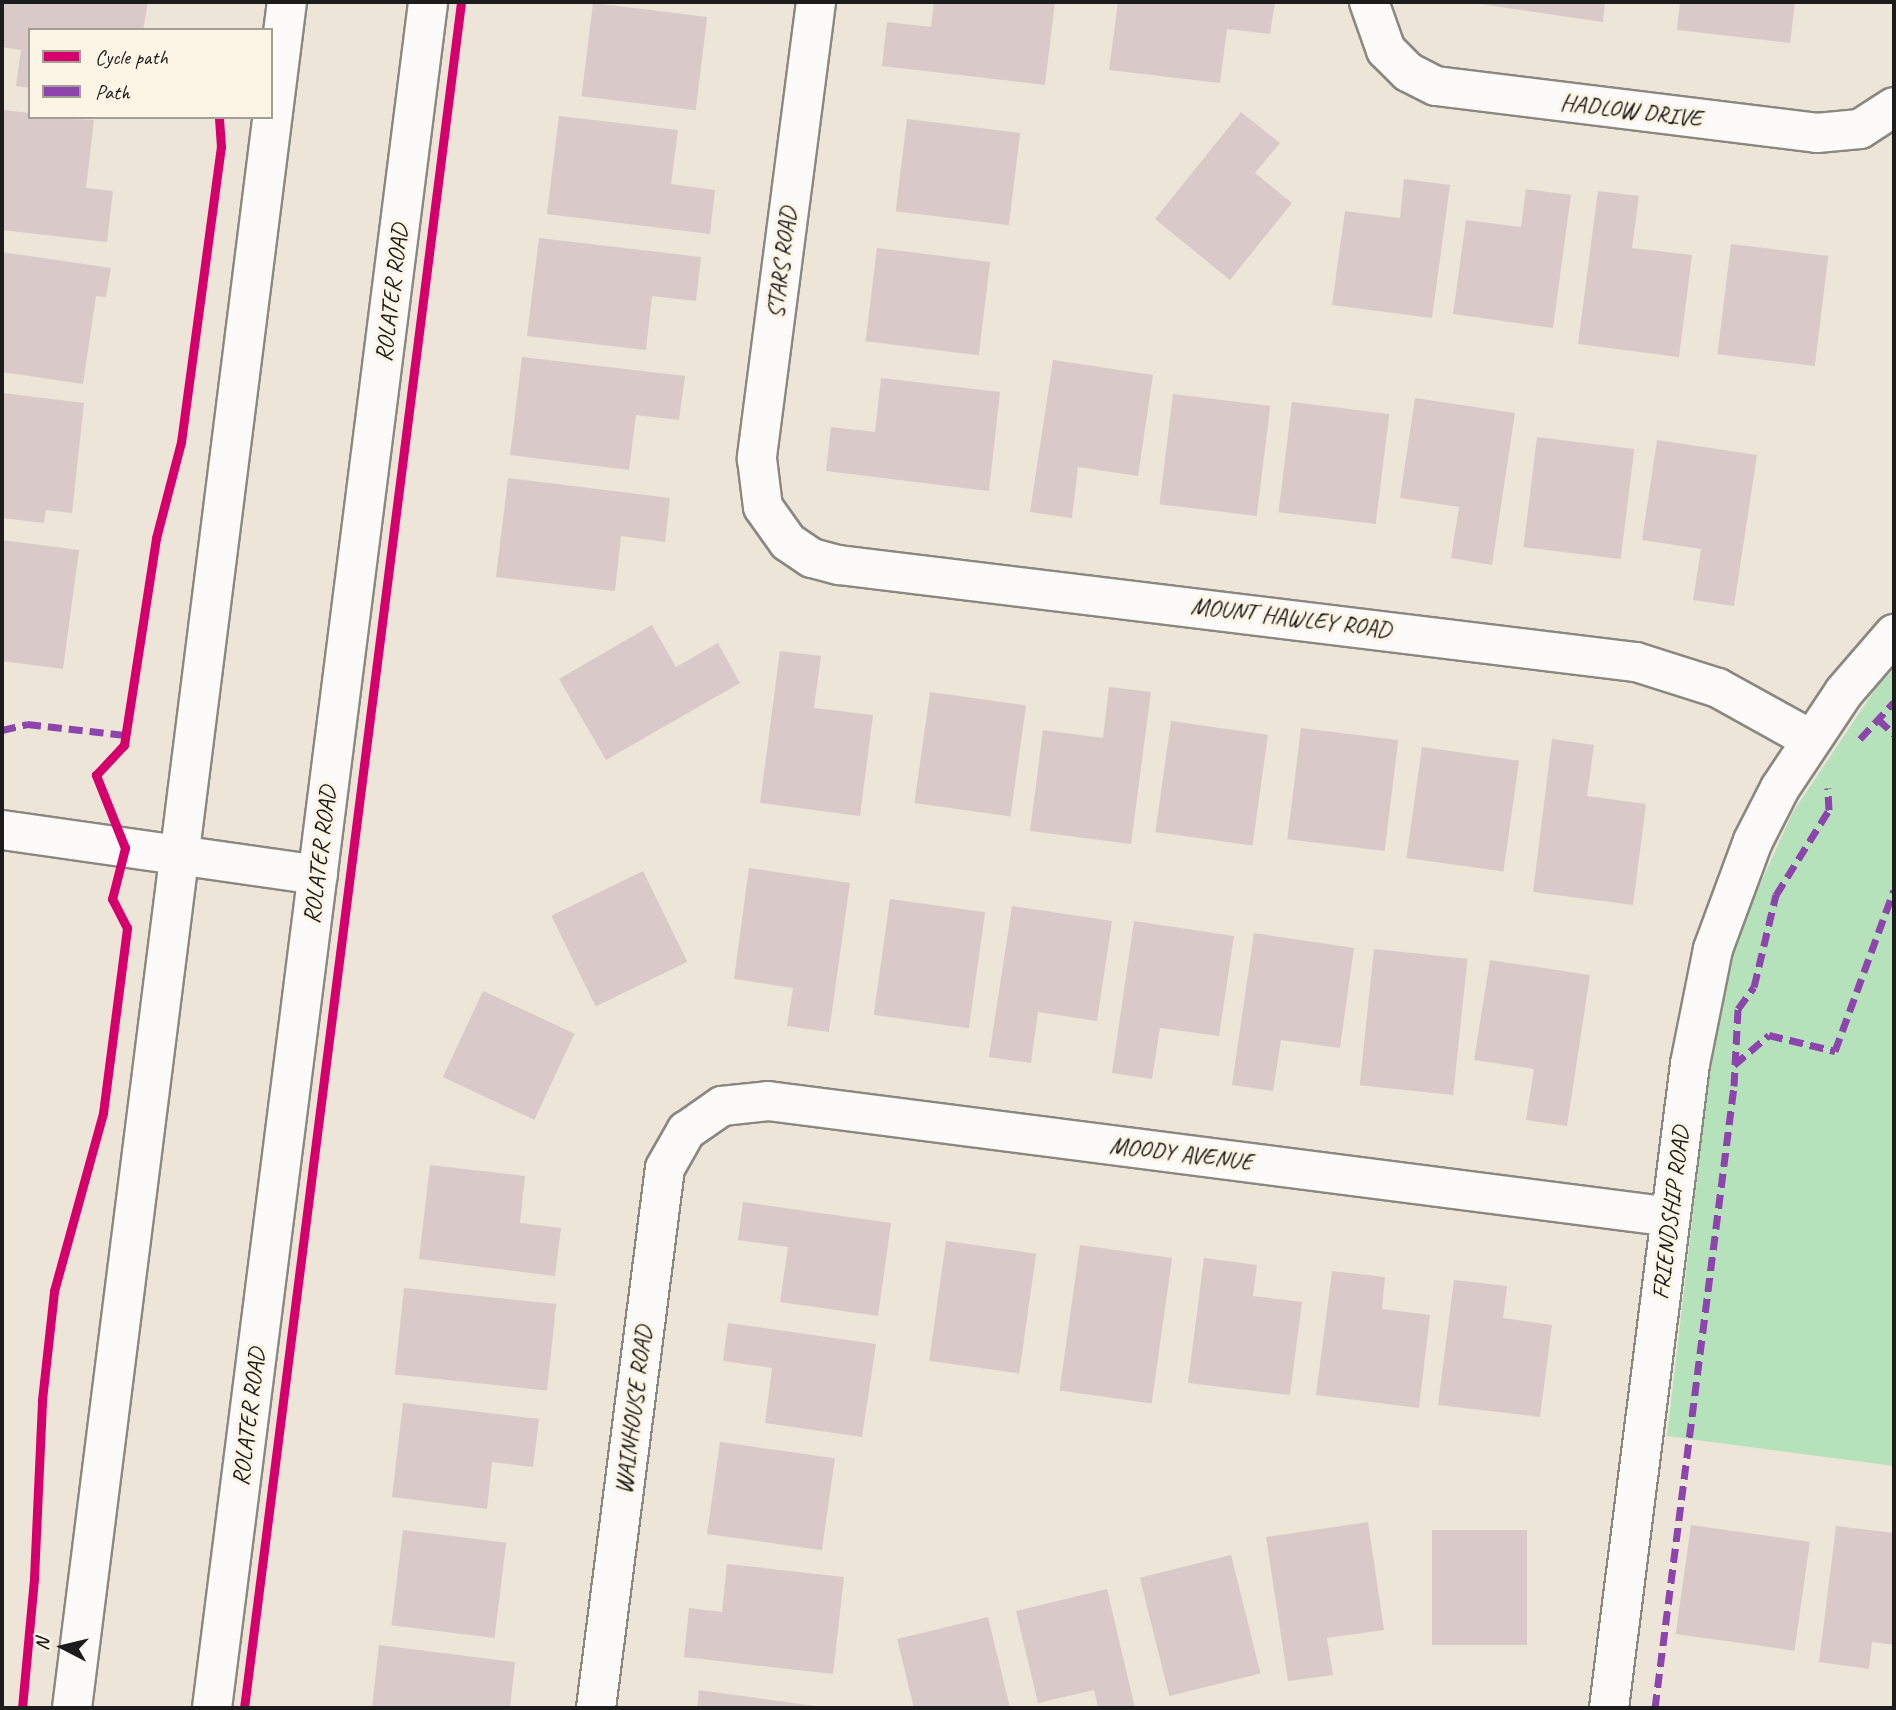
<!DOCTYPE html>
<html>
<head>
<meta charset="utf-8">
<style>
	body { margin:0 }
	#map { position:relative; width:1896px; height:1710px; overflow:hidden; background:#ede5d8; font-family:Caveat,sans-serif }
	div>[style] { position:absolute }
	.green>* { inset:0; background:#b5e2ba }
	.building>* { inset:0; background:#d9cac9; transform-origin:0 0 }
	.roads { filter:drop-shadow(2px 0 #8b8781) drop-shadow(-2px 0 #8b8781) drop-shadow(0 2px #8b8781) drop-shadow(0 -2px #8b8781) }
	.street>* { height:38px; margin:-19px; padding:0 19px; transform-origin:19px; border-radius:19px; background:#fcfbf9 }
	.secondary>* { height:38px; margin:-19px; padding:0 19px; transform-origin:19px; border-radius:19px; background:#fcfbf9 }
	.quiet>* { height:7px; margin-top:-3.5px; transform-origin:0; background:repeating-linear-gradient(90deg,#8e44ad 0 14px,transparent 0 21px) }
	.cycleway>* { height:9px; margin:-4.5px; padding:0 4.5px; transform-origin:4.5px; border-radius:4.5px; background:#d6006c }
	span { translate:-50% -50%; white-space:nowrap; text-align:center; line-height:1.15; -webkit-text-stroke:6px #fcf5e5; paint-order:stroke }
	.street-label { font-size:24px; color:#1c1c1c }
	.frame { position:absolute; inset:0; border:4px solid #1c1c1c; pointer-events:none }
	.legend { position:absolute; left:28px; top:28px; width:245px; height:91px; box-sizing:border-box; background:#fcf5e5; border:2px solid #a29e95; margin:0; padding:9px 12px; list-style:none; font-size:21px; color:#1c1c1c }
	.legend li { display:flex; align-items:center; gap:14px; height:35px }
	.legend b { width:35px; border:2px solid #a29e95 }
	.north { position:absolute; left:28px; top:1612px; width:70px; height:70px; -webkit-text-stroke:5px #fcf5e5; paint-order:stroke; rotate:277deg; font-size:19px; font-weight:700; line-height:28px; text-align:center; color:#1c1c1c }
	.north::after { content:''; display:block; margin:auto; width:24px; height:32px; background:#1c1c1c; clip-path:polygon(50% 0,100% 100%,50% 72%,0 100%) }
</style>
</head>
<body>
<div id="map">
	<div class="green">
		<i style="clip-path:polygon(1894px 669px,1894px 1466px,1667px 1436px,1706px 1101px,1729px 952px,1793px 812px,1876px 688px)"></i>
	</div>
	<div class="building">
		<i style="clip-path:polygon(2px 2px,148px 2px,143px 30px,30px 30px,30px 88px,16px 86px,21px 50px,2px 47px)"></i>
		<i style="clip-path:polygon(934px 2px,1055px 2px,1045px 85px,882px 66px,887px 22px,931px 27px)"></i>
		<i style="clip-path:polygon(1118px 2px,1275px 2px,1270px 34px,1227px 29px,1220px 83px,1109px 70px)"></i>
		<i style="clip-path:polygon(1467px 2px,1605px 2px,1603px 22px)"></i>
		<i style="clip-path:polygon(1680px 2px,1795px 2px,1790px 43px,1677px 30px)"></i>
		<i style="left:593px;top:3px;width:115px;height:94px;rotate:7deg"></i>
		<i style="clip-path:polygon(2px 110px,30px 113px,30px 117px,94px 120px,86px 188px,113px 191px,107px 242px,2px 230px)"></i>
		<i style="clip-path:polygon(1241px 112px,1280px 143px,1255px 173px,1292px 203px,1230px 280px,1155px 219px)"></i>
		<i style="clip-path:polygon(559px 116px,678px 130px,671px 184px,715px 190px,710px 234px,547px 214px)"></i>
		<i style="left:907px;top:119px;width:114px;height:93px;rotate:7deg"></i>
		<i style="clip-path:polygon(1404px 179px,1450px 185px,1432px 318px,1332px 305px,1345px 211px,1400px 218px)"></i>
		<i style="clip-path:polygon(1526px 189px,1571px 195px,1553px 328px,1453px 314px,1466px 220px,1521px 227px)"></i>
		<i style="clip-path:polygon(1598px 191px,1639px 196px,1632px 248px,1692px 255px,1679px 357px,1578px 344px)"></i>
		<i style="clip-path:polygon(539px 238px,701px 257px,696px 301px,652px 296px,646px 350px,527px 336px)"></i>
		<i style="left:1731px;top:244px;width:98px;height:111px;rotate:7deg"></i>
		<i style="left:877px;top:248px;width:114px;height:94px;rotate:7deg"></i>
		<i style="clip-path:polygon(2px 252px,111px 268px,106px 297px,96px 296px,83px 384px,2px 372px)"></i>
		<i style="clip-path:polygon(522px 357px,685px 376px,679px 420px,636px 415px,629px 470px,510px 455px)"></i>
		<i style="clip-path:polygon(1053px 360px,1153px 375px,1138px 476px,1078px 467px,1072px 518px,1030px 512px)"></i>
		<i style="clip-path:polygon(881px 378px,1000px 392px,989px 491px,826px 471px,831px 427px,875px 432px)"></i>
		<i style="clip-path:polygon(2px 393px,84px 403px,72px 513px,46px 510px,44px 523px,2px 518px)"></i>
		<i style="left:1173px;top:394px;width:98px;height:111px;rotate:7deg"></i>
		<i style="clip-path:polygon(1415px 398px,1515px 413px,1492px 565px,1451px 558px,1459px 507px,1400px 498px)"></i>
		<i style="left:1292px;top:402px;width:98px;height:111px;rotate:7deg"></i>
		<i style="left:1537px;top:437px;width:98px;height:111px;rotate:7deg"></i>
		<i style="clip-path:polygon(1657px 440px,1757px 455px,1734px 606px,1693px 600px,1701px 549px,1642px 540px)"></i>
		<i style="clip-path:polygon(508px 478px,670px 498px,665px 542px,621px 536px,615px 591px,496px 577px)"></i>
		<i style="clip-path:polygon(2px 540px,79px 550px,63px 669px,2px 661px)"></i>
		<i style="clip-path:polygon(652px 625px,676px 667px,718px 643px,740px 683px,606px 760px,559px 679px)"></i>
		<i style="clip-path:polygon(780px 651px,821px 656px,814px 708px,873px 715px,860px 816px,760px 803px)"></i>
		<i style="clip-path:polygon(1109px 687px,1151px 692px,1131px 844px,1030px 831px,1043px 730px,1103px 738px)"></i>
		<i style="left:930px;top:692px;width:97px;height:112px;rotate:8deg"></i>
		<i style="left:1171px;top:721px;width:98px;height:112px;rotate:8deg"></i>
		<i style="left:1301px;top:728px;width:98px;height:112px;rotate:7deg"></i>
		<i style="clip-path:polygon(1552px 739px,1594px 745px,1587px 796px,1646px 804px,1633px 905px,1533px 892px)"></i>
		<i style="left:1422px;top:747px;width:98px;height:112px;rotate:8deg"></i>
		<i style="clip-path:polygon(749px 868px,850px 883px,829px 1032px,787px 1026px,793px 988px,734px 979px)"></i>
		<i style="left:643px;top:871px;width:101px;height:102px;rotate:64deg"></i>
		<i style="left:890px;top:899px;width:96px;height:117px;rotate:8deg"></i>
		<i style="clip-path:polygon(1012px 906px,1112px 921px,1097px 1021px,1038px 1012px,1031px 1063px,989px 1057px)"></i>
		<i style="clip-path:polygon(1134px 921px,1234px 936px,1219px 1036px,1160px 1028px,1152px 1079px,1112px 1073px)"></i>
		<i style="clip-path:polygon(1254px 933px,1354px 948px,1340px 1048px,1281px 1040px,1273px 1091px,1232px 1085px)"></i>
		<i style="left:1374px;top:949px;width:94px;height:137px;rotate:6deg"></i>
		<i style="clip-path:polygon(1490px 960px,1590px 975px,1567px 1126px,1526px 1120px,1534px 1069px,1474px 1060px)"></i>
		<i style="left:483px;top:991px;width:101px;height:95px;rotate:25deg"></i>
		<i style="clip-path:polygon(430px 1165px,525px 1176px,520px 1223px,561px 1228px,555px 1276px,419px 1259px)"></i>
		<i style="clip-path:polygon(743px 1202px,891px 1223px,878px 1316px,780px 1302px,788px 1247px,738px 1240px)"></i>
		<i style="left:946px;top:1241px;width:91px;height:121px;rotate:8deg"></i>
		<i style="left:1080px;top:1245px;width:93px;height:147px;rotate:8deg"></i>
		<i style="clip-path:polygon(1204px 1258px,1257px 1265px,1253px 1296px,1302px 1302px,1290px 1395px,1188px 1383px)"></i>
		<i style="clip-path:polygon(1332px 1271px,1385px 1277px,1382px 1309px,1430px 1315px,1419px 1408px,1316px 1395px)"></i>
		<i style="clip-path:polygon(1454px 1280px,1507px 1286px,1503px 1318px,1552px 1325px,1540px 1417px,1438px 1405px)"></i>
		<i style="left:404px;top:1288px;width:153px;height:87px;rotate:6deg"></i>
		<i style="clip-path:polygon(728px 1323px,876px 1344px,862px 1437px,765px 1423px,772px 1368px,723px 1361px)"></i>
		<i style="clip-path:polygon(403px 1403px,539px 1419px,533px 1467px,492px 1462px,487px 1509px,392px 1497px)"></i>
		<i style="left:720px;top:1442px;width:116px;height:93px;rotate:8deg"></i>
		<i style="clip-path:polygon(1368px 1522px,1384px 1630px,1327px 1638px,1333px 1675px,1288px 1681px,1266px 1537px)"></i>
		<i style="left:1691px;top:1525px;width:120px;height:110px;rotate:8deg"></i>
		<i style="clip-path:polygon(1836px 1526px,1894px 1533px,1894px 1645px,1872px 1642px,1869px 1669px,1819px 1662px)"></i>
		<i style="left:403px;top:1530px;width:104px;height:96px;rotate:7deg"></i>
		<i style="left:1432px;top:1530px;width:95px;height:115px"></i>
		<i style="left:1231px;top:1555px;width:122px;height:94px;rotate:76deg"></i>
		<i style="clip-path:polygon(727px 1564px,844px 1577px,833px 1674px,684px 1657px,689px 1608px,722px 1612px)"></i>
		<i style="clip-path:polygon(1107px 1589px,1135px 1708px,1098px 1708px,1094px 1690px,1038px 1703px,1016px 1611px)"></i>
		<i style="clip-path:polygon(988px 1617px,1010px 1708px,914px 1708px,897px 1639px)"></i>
		<i style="clip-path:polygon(379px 1645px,515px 1662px,510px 1708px,372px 1708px)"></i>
		<i style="clip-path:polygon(699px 1690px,815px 1706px,814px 1708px,697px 1708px)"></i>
	</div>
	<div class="roads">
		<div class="street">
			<i style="left:816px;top:2px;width:461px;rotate:97.4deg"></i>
			<i style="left:757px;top:459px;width:48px;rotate:82.9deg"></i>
			<i style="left:763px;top:507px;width:43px;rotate:54.5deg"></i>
			<i style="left:788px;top:542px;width:29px;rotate:34deg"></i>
			<i style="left:812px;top:558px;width:28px;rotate:15deg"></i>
			<i style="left:839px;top:565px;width:803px;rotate:6.94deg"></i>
			<i style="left:1636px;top:662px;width:86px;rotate:17.6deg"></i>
			<i style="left:1718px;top:688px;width:105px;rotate:29deg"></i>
			<i style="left:1369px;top:2px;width:51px;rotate:70.5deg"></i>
			<i style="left:1386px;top:50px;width:31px;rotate:45deg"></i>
			<i style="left:1408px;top:72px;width:31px;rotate:27deg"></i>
			<i style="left:1436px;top:86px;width:384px;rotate:7deg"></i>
			<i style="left:1817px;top:133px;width:43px;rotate:-5.3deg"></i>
			<i style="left:1860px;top:129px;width:40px;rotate:-32.9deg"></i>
			<i style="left:2px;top:830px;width:319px;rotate:8.1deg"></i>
			<i style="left:596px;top:1708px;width:544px;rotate:-82.72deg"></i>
			<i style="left:665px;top:1168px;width:43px;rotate:-60.4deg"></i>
			<i style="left:686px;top:1131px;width:44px;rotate:-34.8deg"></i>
			<i style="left:722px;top:1106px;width:46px;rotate:-6.2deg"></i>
			<i style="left:768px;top:1101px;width:910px;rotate:7.32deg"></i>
		</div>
		<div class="secondary">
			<i style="left:72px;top:1708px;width:1719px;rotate:-82.82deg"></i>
			<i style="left:212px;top:1708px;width:1720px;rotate:-82.78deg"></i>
			<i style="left:1609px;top:1708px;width:649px;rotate:-82.83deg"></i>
			<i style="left:1690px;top:1064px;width:117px;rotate:-78.7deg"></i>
			<i style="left:1713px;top:949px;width:115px;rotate:-69.7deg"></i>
			<i style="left:1753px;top:841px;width:59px;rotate:-63deg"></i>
			<i style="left:1780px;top:788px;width:115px;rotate:-56.3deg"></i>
			<i style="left:1844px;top:692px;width:77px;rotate:-49.2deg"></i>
		</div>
	</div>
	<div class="quiet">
		<i style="left:1878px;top:719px;width:22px;rotate:43deg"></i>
		<i style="left:2px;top:730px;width:26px;rotate:-13deg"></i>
		<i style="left:27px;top:724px;width:99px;rotate:6.4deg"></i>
		<i style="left:1860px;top:739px;width:50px;rotate:-47.4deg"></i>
		<i style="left:1734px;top:1065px;width:46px;rotate:-40.6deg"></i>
		<i style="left:1769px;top:1035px;width:68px;rotate:13.6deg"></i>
		<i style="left:1835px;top:1051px;width:171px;rotate:-69.9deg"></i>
		<i style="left:1655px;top:1708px;width:627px;rotate:-82.76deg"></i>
		<i style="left:1734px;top:1086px;width:77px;rotate:-87deg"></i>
		<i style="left:1738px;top:1009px;width:27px;rotate:-54deg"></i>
		<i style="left:1754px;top:987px;width:95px;rotate:-76.6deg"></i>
		<i style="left:1776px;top:895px;width:100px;rotate:-58.1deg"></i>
		<i style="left:1829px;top:810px;width:22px;rotate:-93deg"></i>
	</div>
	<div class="cycleway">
		<i style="left:22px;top:1708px;width:131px;rotate:-84.7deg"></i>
		<i style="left:34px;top:1578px;width:178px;rotate:-87.4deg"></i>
		<i style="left:42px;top:1400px;width:110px;rotate:-83.7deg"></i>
		<i style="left:54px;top:1291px;width:185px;rotate:-74.6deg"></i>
		<i style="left:103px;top:1113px;width:187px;rotate:-82.6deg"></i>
		<i style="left:127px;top:928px;width:33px;rotate:-117deg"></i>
		<i style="left:112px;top:899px;width:53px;rotate:-75.7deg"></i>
		<i style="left:125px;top:848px;width:79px;rotate:-111.7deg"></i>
		<i style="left:96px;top:775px;width:41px;rotate:-47deg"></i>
		<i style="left:124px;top:745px;width:209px;rotate:-81.2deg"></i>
		<i style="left:156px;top:538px;width:99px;rotate:-75.4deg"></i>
		<i style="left:181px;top:442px;width:298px;rotate:-82.3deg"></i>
		<i style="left:221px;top:147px;width:30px;rotate:-94deg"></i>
		<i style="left:244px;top:1708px;width:1720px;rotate:-82.75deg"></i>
	</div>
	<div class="street-label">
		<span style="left:1631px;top:111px;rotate:7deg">HADLOW DRIVE</span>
		<span style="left:782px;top:263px;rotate:-83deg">STARS ROAD</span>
		<span style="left:392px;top:293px;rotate:-83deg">ROLATER ROAD</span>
		<span style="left:1291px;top:618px;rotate:7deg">MOUNT HAWLEY ROAD</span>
		<span style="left:320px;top:855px;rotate:-83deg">ROLATER ROAD</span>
		<span style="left:1181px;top:1154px;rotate:7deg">MOODY AVENUE</span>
		<span style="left:1671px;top:1213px;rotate:-83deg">FRIENDSHIP ROAD</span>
		<span style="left:634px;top:1410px;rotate:-83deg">WAINHOUSE ROAD</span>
		<span style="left:249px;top:1417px;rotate:-83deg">ROLATER ROAD</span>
	</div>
	<div class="frame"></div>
	<ul class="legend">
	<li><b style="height:9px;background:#d6006c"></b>Cycle path</li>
	<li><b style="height:9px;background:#8e44ad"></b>Path</li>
	</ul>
	<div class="north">N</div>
</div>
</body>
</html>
